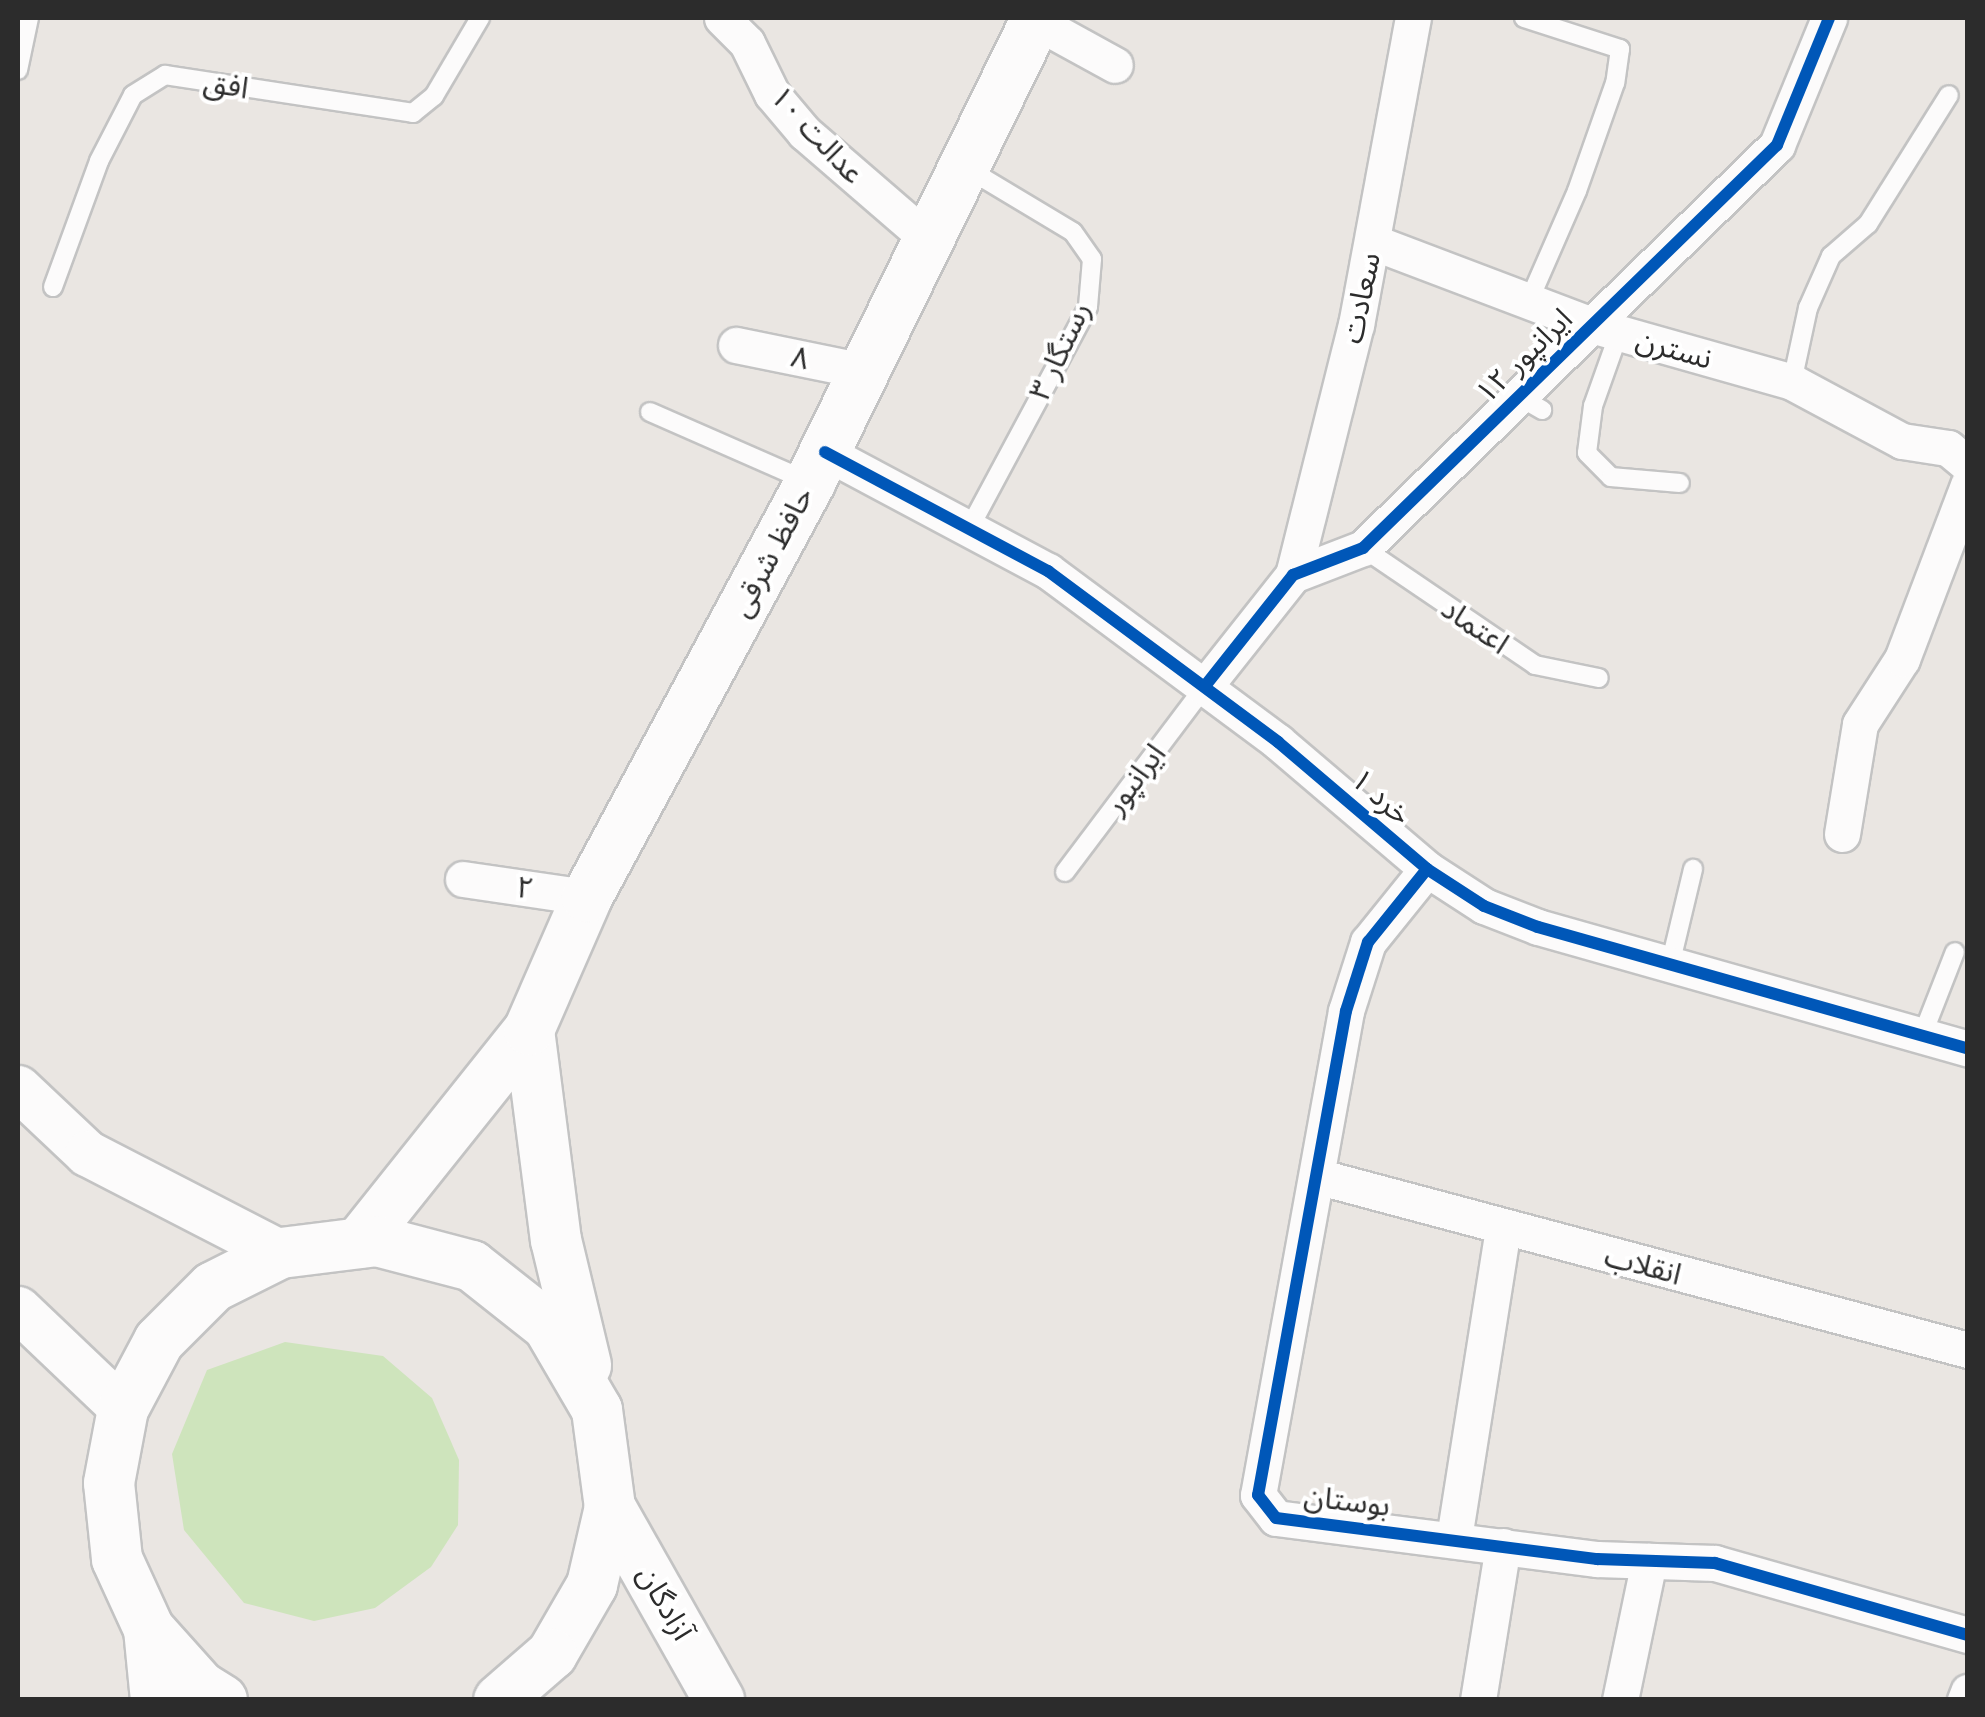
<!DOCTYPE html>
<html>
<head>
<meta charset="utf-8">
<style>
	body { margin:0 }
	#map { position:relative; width:1985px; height:1717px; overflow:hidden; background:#eae6e2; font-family:Figtree,"Noto Sans Arabic",sans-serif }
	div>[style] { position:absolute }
	.green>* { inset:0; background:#cee4bc }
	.roads { filter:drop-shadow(2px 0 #c3c3c3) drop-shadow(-2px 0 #c3c3c3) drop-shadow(0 2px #c3c3c3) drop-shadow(0 -2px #c3c3c3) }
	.service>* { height:18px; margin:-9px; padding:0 9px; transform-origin:9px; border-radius:9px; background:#fcfbfb }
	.minor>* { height:35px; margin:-17.5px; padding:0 17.5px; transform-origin:17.5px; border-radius:17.5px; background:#fcfbfb }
	.tertiary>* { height:45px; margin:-22.5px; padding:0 22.5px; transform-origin:22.5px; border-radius:22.5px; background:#fcfbfb }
	.secondary>* { height:50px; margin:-25px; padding:0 25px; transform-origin:25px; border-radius:25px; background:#fcfbfb }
	.cycleway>* { height:12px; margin:-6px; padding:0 6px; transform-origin:6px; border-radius:6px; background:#0057b8 }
	span { translate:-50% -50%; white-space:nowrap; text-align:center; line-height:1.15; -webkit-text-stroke:8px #fff; paint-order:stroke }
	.street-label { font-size:30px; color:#2c2c2c }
	.frame { position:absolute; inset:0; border:20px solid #2c2c2c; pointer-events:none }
</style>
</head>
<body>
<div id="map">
	<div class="green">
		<i style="clip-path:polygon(285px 1342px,383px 1356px,432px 1398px,459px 1460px,458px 1525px,431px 1567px,375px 1608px,314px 1621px,244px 1603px,184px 1530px,172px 1454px,207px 1370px)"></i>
	</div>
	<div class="roads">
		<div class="service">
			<i style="left:1524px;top:18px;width:101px;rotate:17.9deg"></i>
			<i style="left:1620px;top:49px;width:34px;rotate:98deg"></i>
			<i style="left:1615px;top:83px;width:114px;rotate:109.4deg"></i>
			<i style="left:1577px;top:191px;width:120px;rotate:113.6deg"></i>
			<i style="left:18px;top:70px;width:53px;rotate:-78.1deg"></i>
			<i style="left:968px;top:169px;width:122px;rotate:31deg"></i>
			<i style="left:1073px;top:232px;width:33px;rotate:55deg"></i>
			<i style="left:1092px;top:259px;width:48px;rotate:94.8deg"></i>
			<i style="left:1088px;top:307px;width:252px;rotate:118.2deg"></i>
			<i style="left:53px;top:287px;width:134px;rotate:-69.9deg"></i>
			<i style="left:99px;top:161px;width:74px;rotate:-62.7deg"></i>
			<i style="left:133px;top:95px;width:38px;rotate:-32deg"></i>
			<i style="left:165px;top:75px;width:251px;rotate:8.7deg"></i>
			<i style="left:413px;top:113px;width:27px;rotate:-39deg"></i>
			<i style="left:434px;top:96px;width:91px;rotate:-59.5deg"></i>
			<i style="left:1619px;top:333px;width:77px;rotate:109.6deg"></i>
			<i style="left:1593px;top:406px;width:47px;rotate:97.3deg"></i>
			<i style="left:1587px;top:453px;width:34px;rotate:45deg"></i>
			<i style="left:1611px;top:477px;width:69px;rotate:5deg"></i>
			<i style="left:1792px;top:382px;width:76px;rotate:-77.8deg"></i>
			<i style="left:1808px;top:308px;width:57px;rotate:-66.1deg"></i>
			<i style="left:1831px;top:256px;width:49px;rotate:-40.9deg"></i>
			<i style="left:1868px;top:224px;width:152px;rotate:-57.9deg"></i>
			<i style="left:1518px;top:396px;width:28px;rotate:30deg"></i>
			<i style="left:650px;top:412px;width:169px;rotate:23.7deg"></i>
			<i style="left:1363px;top:548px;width:208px;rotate:34.2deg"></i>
			<i style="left:1535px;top:665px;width:65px;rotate:11.5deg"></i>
			<i style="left:1065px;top:872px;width:233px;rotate:-53deg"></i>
			<i style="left:1670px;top:965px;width:99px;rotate:-76.5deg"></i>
			<i style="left:1922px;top:1036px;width:90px;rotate:-68.6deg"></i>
		</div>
		<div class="minor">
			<i style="left:722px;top:18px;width:35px;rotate:45deg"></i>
			<i style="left:747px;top:43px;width:57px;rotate:63.9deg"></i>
			<i style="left:772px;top:94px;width:51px;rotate:49.8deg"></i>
			<i style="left:805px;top:133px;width:162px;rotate:40.8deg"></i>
			<i style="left:1035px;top:21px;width:91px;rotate:28.8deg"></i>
			<i style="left:1373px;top:242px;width:233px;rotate:20.8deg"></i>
			<i style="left:1591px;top:325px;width:209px;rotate:15.8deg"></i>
			<i style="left:1792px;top:382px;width:125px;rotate:28.2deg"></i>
			<i style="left:1902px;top:441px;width:47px;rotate:8.7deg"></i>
			<i style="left:1948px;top:448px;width:26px;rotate:40deg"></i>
			<i style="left:736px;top:345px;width:131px;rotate:11.5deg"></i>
			<i style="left:825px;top:452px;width:253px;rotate:28.1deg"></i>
			<i style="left:1048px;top:571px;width:287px;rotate:36.6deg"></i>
			<i style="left:1278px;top:742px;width:196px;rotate:40.4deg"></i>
			<i style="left:1427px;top:869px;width:68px;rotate:33deg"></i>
			<i style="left:1484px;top:906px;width:58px;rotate:21.3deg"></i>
			<i style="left:1538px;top:927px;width:447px;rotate:15.8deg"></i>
			<i style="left:1293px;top:575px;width:258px;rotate:-75.9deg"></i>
			<i style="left:1356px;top:325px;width:312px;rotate:-79.5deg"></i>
			<i style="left:1205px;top:686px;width:142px;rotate:-51.6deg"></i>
			<i style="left:1293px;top:575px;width:75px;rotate:-21.1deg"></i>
			<i style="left:1363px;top:548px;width:578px;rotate:-44.23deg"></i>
			<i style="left:1777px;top:145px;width:137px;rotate:-67.7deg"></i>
			<i style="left:1842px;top:834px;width:111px;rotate:-80.7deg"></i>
			<i style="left:1860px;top:724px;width:77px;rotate:-57.1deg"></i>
			<i style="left:1902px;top:659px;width:186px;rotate:-69.2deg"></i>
			<i style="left:1427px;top:869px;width:94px;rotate:128.9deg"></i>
			<i style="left:1368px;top:942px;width:72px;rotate:107.7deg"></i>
			<i style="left:1346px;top:1011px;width:492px;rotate:100.3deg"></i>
			<i style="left:1258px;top:1495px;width:29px;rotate:52deg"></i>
			<i style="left:1276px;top:1518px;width:324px;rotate:7.3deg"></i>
			<i style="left:1597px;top:1559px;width:118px;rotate:1.9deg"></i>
			<i style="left:1715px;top:1563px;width:263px;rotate:15.9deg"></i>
			<i style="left:463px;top:879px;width:125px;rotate:8.3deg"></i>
			<i style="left:1320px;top:1177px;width:671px;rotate:14.95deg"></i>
			<i style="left:1454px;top:1538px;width:313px;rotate:-81deg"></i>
			<i style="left:1478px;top:1700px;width:156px;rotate:-80.8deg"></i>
			<i style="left:1620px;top:1700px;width:142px;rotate:-78.2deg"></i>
			<i style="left:1965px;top:1700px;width:9px;rotate:-69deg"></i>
		</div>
		<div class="tertiary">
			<i style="left:18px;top:1088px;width:95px;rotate:43.3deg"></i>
			<i style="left:87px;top:1153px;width:218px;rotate:27.3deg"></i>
			<i style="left:18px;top:1309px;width:145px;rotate:43.6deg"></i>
		</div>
		<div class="secondary">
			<i style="left:529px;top:1030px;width:212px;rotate:82.7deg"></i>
			<i style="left:556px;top:1240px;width:129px;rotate:76.5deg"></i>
			<i style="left:359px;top:1243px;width:273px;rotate:-51.4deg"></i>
			<i style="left:529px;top:1030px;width:145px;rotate:-66.4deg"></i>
			<i style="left:587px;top:897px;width:471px;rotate:-61.7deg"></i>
			<i style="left:810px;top:482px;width:517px;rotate:-63.93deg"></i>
			<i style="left:610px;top:1507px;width:222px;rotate:60.5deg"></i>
			<i style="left:149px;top:1629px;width:71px;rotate:84.4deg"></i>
			<i style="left:222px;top:1700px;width:26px;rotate:-148deg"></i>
			<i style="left:200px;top:1686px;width:76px;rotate:-131.8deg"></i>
			<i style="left:149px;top:1629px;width:77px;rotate:-114.6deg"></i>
			<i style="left:117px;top:1559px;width:76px;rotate:-96deg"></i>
			<i style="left:109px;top:1483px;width:75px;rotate:-79.3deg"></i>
			<i style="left:123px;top:1409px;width:77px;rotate:-62.1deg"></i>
			<i style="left:159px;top:1341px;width:76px;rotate:-45deg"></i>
			<i style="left:213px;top:1287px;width:76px;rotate:-26.6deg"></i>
			<i style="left:281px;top:1253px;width:97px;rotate:-7.1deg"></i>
			<i style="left:377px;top:1241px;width:98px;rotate:14.7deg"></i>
			<i style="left:472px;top:1266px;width:97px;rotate:38.3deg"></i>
			<i style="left:548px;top:1326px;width:97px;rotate:59.7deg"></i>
			<i style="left:597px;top:1410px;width:98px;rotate:82.4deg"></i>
			<i style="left:610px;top:1507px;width:80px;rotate:103deg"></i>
			<i style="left:592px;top:1585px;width:80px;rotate:120.1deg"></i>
			<i style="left:552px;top:1654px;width:70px;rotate:139deg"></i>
		</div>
	</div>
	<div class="cycleway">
		<i style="left:825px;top:452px;width:253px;rotate:28.1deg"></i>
		<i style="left:1048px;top:571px;width:287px;rotate:36.6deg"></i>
		<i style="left:1278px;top:742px;width:196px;rotate:40.4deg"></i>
		<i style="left:1427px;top:869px;width:68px;rotate:33deg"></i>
		<i style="left:1484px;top:906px;width:58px;rotate:21.3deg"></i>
		<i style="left:1538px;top:927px;width:447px;rotate:15.8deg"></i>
		<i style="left:1205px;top:686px;width:142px;rotate:-51.6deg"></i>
		<i style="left:1293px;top:575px;width:75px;rotate:-21.1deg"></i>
		<i style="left:1363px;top:548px;width:578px;rotate:-44.23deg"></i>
		<i style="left:1777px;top:145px;width:137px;rotate:-67.7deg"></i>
		<i style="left:1427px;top:869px;width:94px;rotate:128.9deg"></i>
		<i style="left:1368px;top:942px;width:72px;rotate:107.7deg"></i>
		<i style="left:1346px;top:1011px;width:492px;rotate:100.3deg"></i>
		<i style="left:1258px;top:1495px;width:29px;rotate:52deg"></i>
		<i style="left:1276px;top:1518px;width:324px;rotate:7.3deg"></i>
		<i style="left:1597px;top:1559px;width:118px;rotate:1.9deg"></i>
		<i style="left:1715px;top:1563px;width:263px;rotate:15.9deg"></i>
	</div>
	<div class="street-label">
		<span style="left:226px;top:85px;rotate:9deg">افق</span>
		<span style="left:817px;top:135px;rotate:47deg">عدالت ۱۰</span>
		<span style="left:1361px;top:298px;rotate:-78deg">سعادت</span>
		<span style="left:1674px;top:349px;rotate:16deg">نسترن</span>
		<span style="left:1060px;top:351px;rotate:-65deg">رستگار ۳</span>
		<span style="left:1524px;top:356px;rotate:-44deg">ایرانپور ۱۲</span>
		<span style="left:800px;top:358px;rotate:12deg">۸</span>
		<span style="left:772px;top:552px;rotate:-62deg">حافظ شرقی</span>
		<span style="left:1475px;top:626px;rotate:34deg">اعتماد</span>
		<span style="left:1135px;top:779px;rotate:-53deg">ایرانپور</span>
		<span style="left:1381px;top:797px;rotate:41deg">خرد ۱</span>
		<span style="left:525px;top:888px;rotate:8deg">۲</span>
		<span style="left:1643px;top:1265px;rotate:15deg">انقلاب</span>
		<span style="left:1347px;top:1501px;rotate:7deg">بوستان</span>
		<span style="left:665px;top:1603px;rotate:60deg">آزادگان</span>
	</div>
	<div class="frame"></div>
</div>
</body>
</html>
